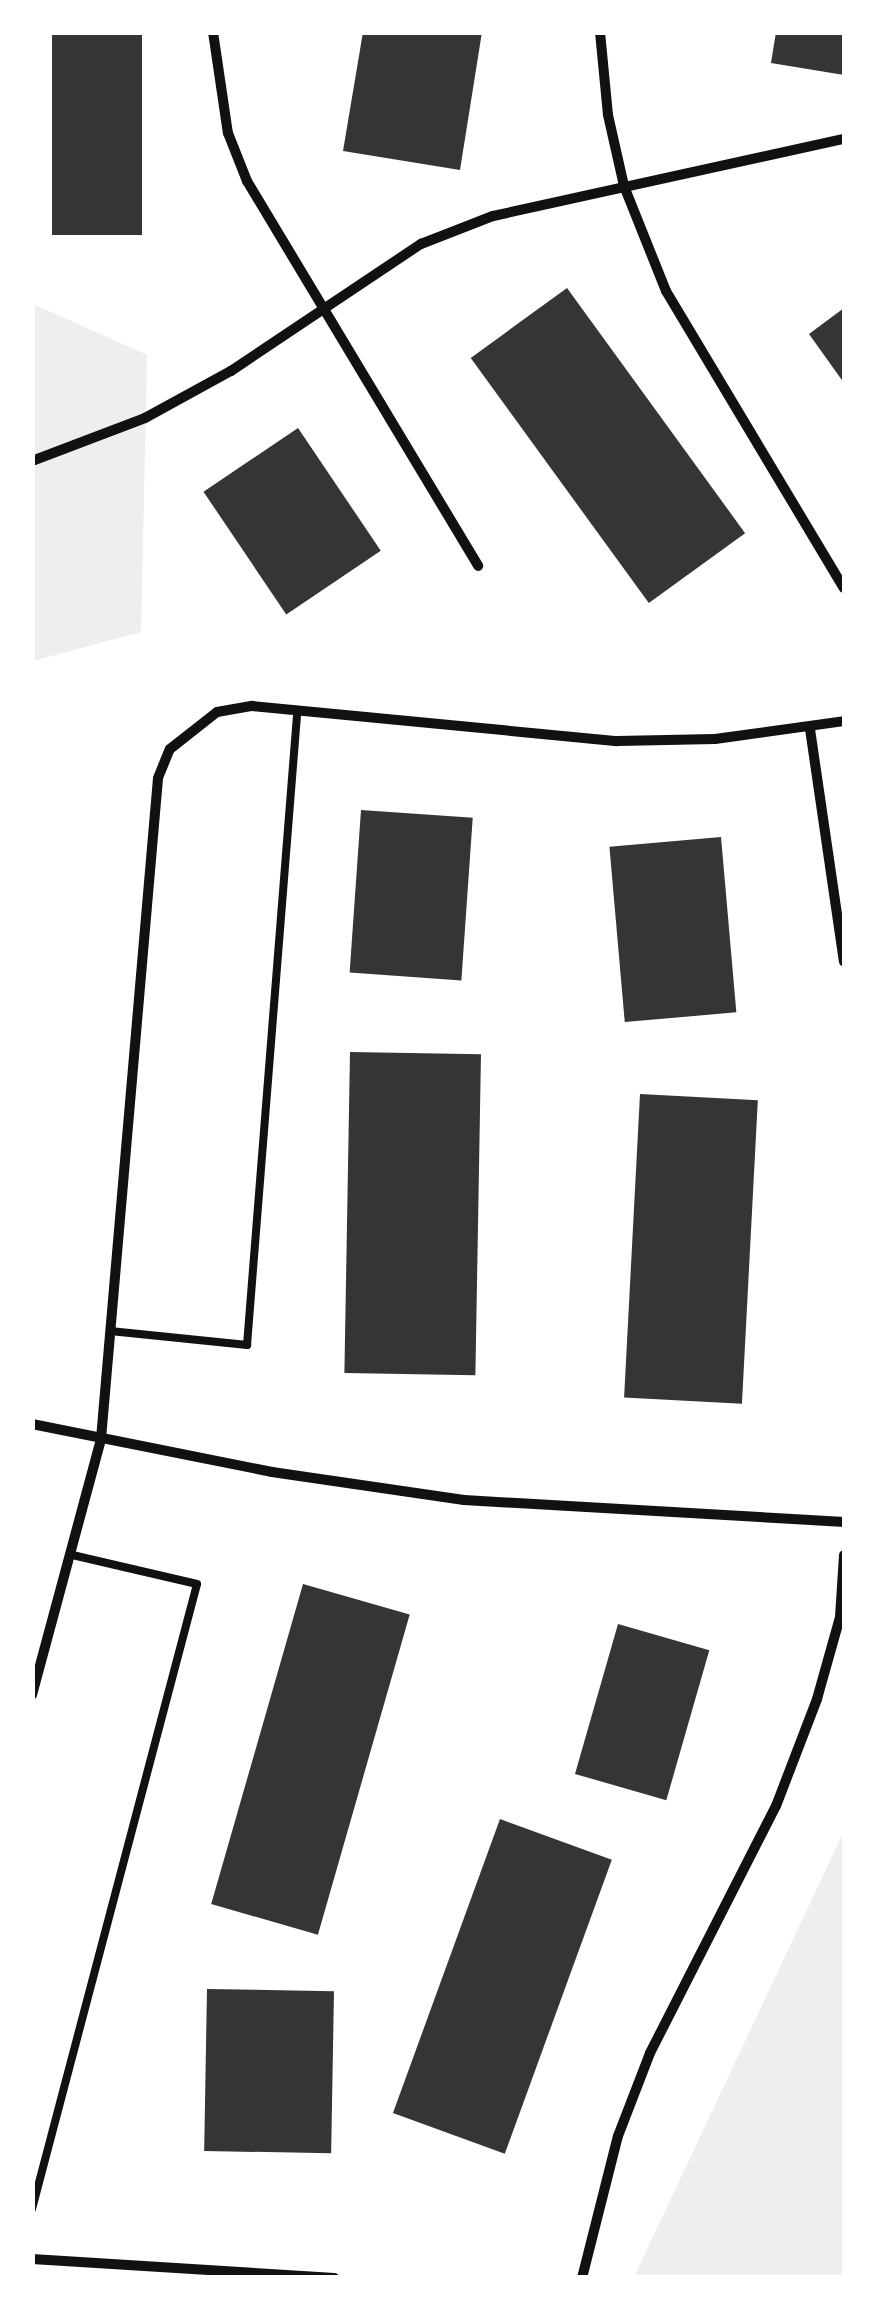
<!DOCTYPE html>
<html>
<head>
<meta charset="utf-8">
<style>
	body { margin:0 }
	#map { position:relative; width:877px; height:2310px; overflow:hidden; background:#fff; font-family:"Sofia Sans Condensed",sans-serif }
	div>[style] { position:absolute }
	.green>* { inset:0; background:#eee }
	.building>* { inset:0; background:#353535; transform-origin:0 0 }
	.service>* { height:8px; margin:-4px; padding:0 4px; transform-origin:4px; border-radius:4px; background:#111 }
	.minor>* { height:10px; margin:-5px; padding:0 5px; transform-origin:5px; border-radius:5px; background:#111 }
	span { translate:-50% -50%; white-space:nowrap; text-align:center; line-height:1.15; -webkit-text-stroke:9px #fff; paint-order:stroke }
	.frame { position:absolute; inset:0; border:35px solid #fff; pointer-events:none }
</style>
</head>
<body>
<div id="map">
	<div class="green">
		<i style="clip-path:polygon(33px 304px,147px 355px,141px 632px,33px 661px)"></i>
		<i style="clip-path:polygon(844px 1831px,844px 2277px,634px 2277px)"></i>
	</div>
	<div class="building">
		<i style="left:52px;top:32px;width:90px;height:203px"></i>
		<i style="clip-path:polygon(363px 32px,482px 32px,460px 170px,343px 151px)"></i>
		<i style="clip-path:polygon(776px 32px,844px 32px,844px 75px,771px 63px)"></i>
		<i style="left:567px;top:288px;width:303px;height:119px;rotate:54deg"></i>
		<i style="clip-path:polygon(844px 308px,844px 383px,809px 334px)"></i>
		<i style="left:298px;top:428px;width:148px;height:114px;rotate:56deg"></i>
		<i style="left:361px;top:810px;width:112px;height:163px;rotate:4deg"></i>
		<i style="left:721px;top:837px;width:176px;height:112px;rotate:85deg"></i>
		<i style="left:350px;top:1052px;width:131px;height:321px;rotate:1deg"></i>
		<i style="left:640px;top:1094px;width:118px;height:304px;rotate:3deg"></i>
		<i style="left:303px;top:1584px;width:111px;height:333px;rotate:16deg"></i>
		<i style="left:618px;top:1624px;width:95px;height:156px;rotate:16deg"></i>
		<i style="left:500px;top:1819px;width:119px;height:313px;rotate:20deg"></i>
		<i style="left:207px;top:1989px;width:127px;height:162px;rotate:1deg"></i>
	</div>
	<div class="service">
		<i style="left:110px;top:1331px;width:138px;rotate:5.8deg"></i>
		<i style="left:247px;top:1345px;width:632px;rotate:-85.46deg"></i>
		<i style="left:32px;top:2209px;width:646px;rotate:-75.21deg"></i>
		<i style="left:197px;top:1584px;width:128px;rotate:-166.9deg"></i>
	</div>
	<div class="minor">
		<i style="left:213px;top:32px;width:102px;rotate:81.6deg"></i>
		<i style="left:228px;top:133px;width:52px;rotate:68.4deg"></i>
		<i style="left:247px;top:181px;width:449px;rotate:59deg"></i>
		<i style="left:600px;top:32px;width:83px;rotate:84.5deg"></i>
		<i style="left:608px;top:115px;width:73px;rotate:77.3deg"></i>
		<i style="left:624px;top:186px;width:113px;rotate:68.2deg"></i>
		<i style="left:666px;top:291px;width:346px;rotate:59.1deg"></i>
		<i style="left:32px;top:461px;width:121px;rotate:-20.8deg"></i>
		<i style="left:145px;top:418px;width:98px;rotate:-28.7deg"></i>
		<i style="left:231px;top:371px;width:229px;rotate:-33.8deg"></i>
		<i style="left:421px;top:244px;width:77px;rotate:-21.3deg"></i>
		<i style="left:493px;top:216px;width:359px;rotate:-12.4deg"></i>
		<i style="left:810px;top:729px;width:235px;rotate:81.7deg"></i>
		<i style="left:32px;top:1424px;width:245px;rotate:11.3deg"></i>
		<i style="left:272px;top:1472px;width:194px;rotate:8.3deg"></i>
		<i style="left:464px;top:1500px;width:381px;rotate:3.3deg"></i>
		<i style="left:32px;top:1695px;width:265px;rotate:-74.9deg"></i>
		<i style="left:101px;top:1439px;width:663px;rotate:-85.07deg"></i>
		<i style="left:158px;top:778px;width:31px;rotate:-68deg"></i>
		<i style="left:170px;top:749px;width:60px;rotate:-38.2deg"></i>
		<i style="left:217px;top:712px;width:36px;rotate:-10deg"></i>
		<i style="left:252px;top:706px;width:367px;rotate:5.5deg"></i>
		<i style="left:617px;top:741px;width:98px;rotate:-1.2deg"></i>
		<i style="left:715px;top:739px;width:130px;rotate:-7.9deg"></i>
		<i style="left:32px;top:2259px;width:303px;rotate:3.6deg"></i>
		<i style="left:582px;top:2278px;width:146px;rotate:-75.8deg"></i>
		<i style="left:618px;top:2136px;width:89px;rotate:-68.9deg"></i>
		<i style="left:650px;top:2053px;width:277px;rotate:-63deg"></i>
		<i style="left:776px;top:1806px;width:115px;rotate:-69deg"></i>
		<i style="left:817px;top:1699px;width:85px;rotate:-74.3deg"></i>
		<i style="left:840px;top:1617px;width:62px;rotate:-86.3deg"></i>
	</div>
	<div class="frame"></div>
</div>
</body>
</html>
